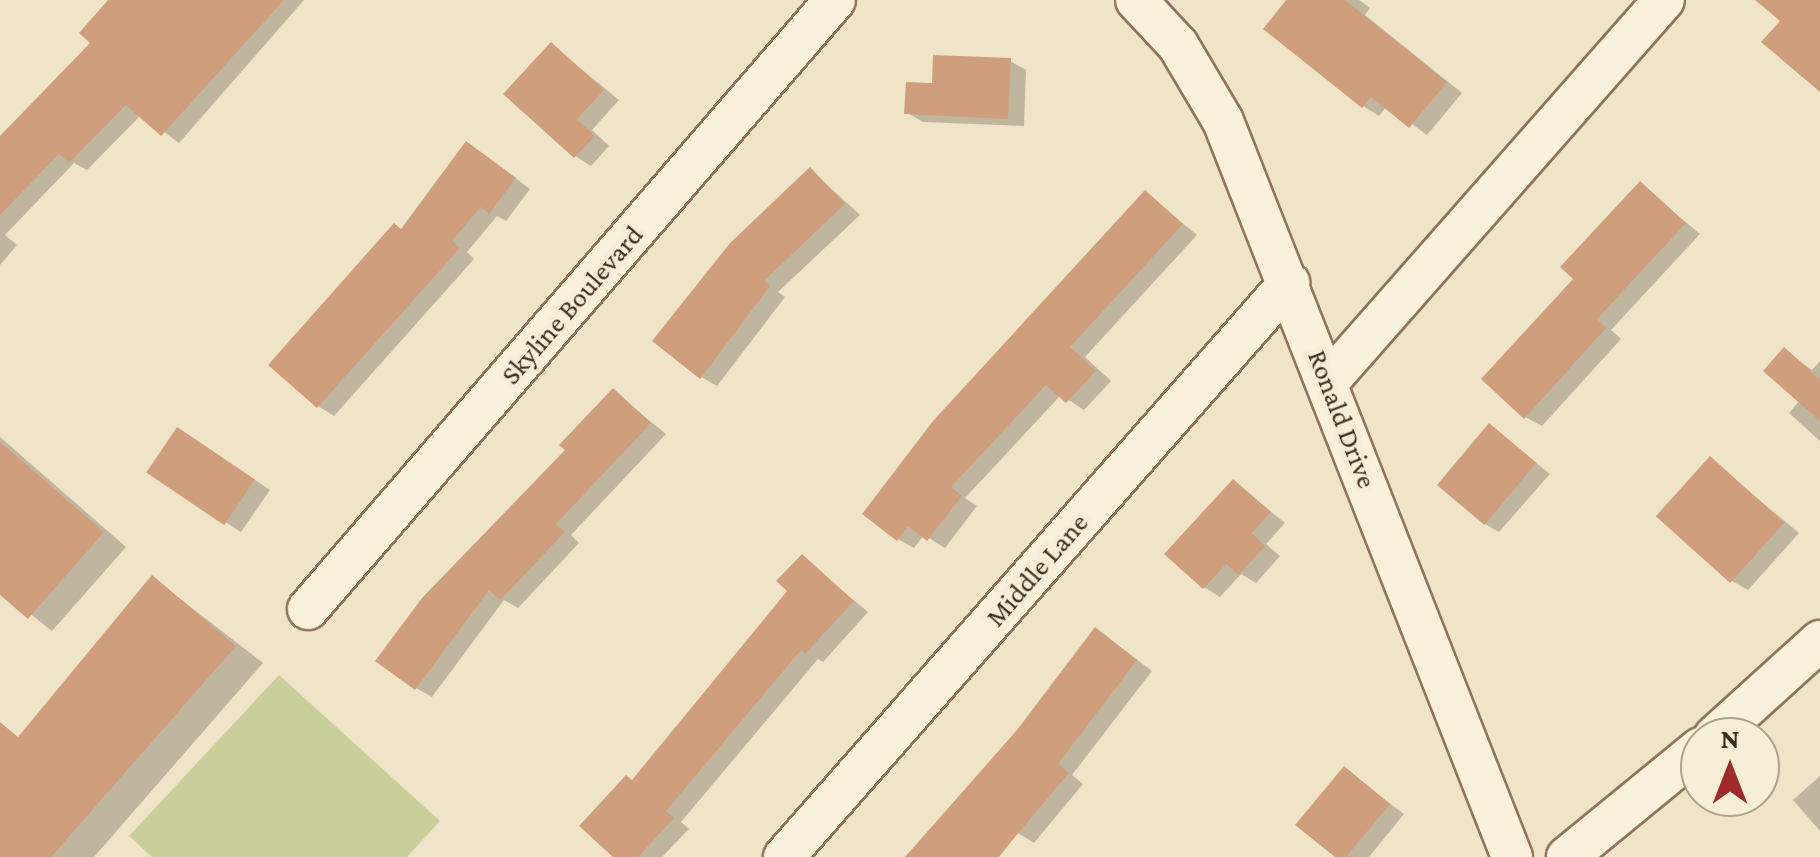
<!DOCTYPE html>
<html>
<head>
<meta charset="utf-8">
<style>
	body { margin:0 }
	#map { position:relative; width:1820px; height:857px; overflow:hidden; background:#f0e4c8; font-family:"Crimson Pro",serif }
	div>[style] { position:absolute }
	.green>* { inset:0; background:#c9cf9b }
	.shadow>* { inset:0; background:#0003 }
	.building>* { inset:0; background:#cf9f7d; transform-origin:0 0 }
	.roads { filter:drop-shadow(2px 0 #8d765c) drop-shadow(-2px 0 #8d765c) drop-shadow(0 2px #8d765c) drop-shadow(0 -2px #8d765c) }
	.minor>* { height:40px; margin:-20px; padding:0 20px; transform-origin:20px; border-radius:20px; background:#faf1dc }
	span { translate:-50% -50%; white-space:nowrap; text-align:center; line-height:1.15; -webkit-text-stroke:10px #f7eed8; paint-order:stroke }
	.street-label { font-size:28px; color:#3d2e20 }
	.north { position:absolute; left:1680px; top:717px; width:100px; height:100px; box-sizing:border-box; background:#f7eed8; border:2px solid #ada18e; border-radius:50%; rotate:0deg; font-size:28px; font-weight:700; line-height:40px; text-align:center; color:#3d2e20 }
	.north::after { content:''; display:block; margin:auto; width:35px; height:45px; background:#9e2a2b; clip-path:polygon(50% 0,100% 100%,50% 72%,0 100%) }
</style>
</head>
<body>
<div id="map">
	<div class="green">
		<i style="clip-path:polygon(279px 675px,440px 821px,407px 857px,152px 857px,129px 836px)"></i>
	</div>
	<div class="shadow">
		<i style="clip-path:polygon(169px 0,304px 0,179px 143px,141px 115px,87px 170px,74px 163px,5px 235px,17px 245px,0 265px,0 140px)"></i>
		<i style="clip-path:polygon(1290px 0,1359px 0,1370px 8px,1365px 15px,1462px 93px,1427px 135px,1387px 106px,1379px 116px,1363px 106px)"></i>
		<i style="clip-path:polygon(552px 45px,619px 100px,592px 130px,609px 146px,591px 166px,575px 156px)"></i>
		<i style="clip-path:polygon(1010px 61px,1026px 70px,1024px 126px,923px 122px,906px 112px,934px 86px)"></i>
		<i style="clip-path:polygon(482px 153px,530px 189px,506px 221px,497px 216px,467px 252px,474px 259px,334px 416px,318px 406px,402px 230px)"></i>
		<i style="clip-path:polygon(811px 170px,860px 215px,778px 292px,785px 297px,717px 386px,701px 377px)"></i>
		<i style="clip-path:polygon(1640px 184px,1700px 234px,1611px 330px,1621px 339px,1542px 426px,1525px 417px,1576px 278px)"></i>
		<i style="clip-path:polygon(1145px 193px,1197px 235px,1085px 357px,1111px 381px,1084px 410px,1061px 395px,965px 498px,977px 506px,945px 548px,924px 535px,914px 548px,898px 539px)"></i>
		<i style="clip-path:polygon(1784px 350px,1812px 370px,1820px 361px,1820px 441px,1789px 413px,1800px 400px)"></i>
		<i style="clip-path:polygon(613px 391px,666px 434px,571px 535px,579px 543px,518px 608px,504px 600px,432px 697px,416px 688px)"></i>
		<i style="clip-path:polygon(1490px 426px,1550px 474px,1499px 532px,1483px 523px)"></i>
		<i style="clip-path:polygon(0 437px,126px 547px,52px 631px,0 590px)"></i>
		<i style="clip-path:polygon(194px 439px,270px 490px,241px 532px,149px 473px)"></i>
		<i style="clip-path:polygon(1710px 459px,1799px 533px,1748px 590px,1732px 581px)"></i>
		<i style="clip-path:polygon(1234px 482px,1285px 523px,1266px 544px,1280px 556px,1256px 583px,1241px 574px,1220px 597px,1204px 587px)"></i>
		<i style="clip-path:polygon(802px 557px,868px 612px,823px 662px,818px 659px,681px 822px,689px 829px,662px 857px,617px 857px,633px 782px,790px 591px)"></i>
		<i style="clip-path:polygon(153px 578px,263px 663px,94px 857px,0 857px,0 743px,20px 739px)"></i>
		<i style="clip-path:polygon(1111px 640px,1152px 671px,1072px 775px,1083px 784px,1034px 843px,1018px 833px,999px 857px,908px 857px)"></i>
		<i style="clip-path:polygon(1344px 769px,1404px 814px,1369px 857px,1339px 857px)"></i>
		<i style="clip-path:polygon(1820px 776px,1820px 831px,1793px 800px)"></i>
	</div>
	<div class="building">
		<i style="clip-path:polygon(108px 0,284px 0,161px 136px,126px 105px,69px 163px,59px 154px,0 215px,0 136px,90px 43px,79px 33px)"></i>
		<i style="clip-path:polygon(1286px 0,1345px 0,1447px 82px,1409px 128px,1371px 97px,1362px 108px,1263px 29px)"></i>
		<i style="clip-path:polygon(1755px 0,1820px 0,1820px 92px,1761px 42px,1780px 21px)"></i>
		<i style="clip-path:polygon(551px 42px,604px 90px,577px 119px,595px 136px,574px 158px,503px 94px)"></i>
		<i style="clip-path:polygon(933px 55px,1011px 58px,1008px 119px,904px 114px,906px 82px,932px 83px)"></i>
		<i style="clip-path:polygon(466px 141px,516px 178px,489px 214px,481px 207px,452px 241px,460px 248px,317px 408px,268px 365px,394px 223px,401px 229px)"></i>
		<i style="clip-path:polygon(810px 167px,845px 204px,764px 281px,770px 286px,700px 379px,652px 341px,730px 243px)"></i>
		<i style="clip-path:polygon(1640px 181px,1686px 223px,1597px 319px,1606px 328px,1524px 419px,1481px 379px,1573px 279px,1560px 267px)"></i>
		<i style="clip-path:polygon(1145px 190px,1183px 224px,1070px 347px,1096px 371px,1066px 403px,1046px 385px,951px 487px,962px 496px,927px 541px,908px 526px,897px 541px,862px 514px,933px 421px)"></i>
		<i style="clip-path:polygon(1784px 347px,1820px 379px,1820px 421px,1763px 371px)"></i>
		<i style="clip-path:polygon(613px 388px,651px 423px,556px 524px,565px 532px,500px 600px,489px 590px,415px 690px,375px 661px,422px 598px,565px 450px,559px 445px)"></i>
		<i style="left:1489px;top:423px;width:62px;height:81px;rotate:40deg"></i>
		<i style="left:177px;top:427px;width:94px;height:55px;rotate:34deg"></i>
		<i style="clip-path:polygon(0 442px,104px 532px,28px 619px,0 595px)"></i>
		<i style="left:1710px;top:456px;width:100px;height:81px;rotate:42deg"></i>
		<i style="clip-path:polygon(1233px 479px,1271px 512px,1252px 533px,1265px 546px,1239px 575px,1226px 564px,1203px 589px,1164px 554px)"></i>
		<i style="clip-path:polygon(802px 554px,854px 601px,805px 654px,801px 650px,666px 811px,674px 818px,638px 857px,613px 857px,579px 826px,626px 775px,632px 780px,765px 618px,787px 591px,776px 581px)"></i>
		<i style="clip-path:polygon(152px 575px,236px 646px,51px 857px,0 857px,0 722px,18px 737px)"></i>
		<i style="clip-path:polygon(1095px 627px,1137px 660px,1058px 764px,1069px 773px,998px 857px,905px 857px,1017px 730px)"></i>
		<i style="clip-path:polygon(1344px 766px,1390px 804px,1346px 857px,1335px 857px,1295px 825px)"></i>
	</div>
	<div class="roads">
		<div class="minor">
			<i style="left:1136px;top:0;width:62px;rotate:47deg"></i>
			<i style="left:1178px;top:45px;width:88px;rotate:59.4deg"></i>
			<i style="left:1223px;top:121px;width:791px;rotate:68.56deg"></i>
			<i style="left:1327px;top:383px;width:510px;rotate:-48.66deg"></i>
			<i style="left:308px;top:609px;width:805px;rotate:-49.13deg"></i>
			<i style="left:1714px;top:737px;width:143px;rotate:-42.2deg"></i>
			<i style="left:784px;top:857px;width:765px;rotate:-48.66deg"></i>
			<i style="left:1567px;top:857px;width:172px;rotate:-39.3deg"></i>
		</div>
	</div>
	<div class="street-label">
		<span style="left:572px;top:305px;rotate:-49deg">Skyline Boulevard</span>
		<span style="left:1342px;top:419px;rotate:69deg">Ronald Drive</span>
		<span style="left:1037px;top:570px;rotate:-49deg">Middle Lane</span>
	</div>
	<div class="north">N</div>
</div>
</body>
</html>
